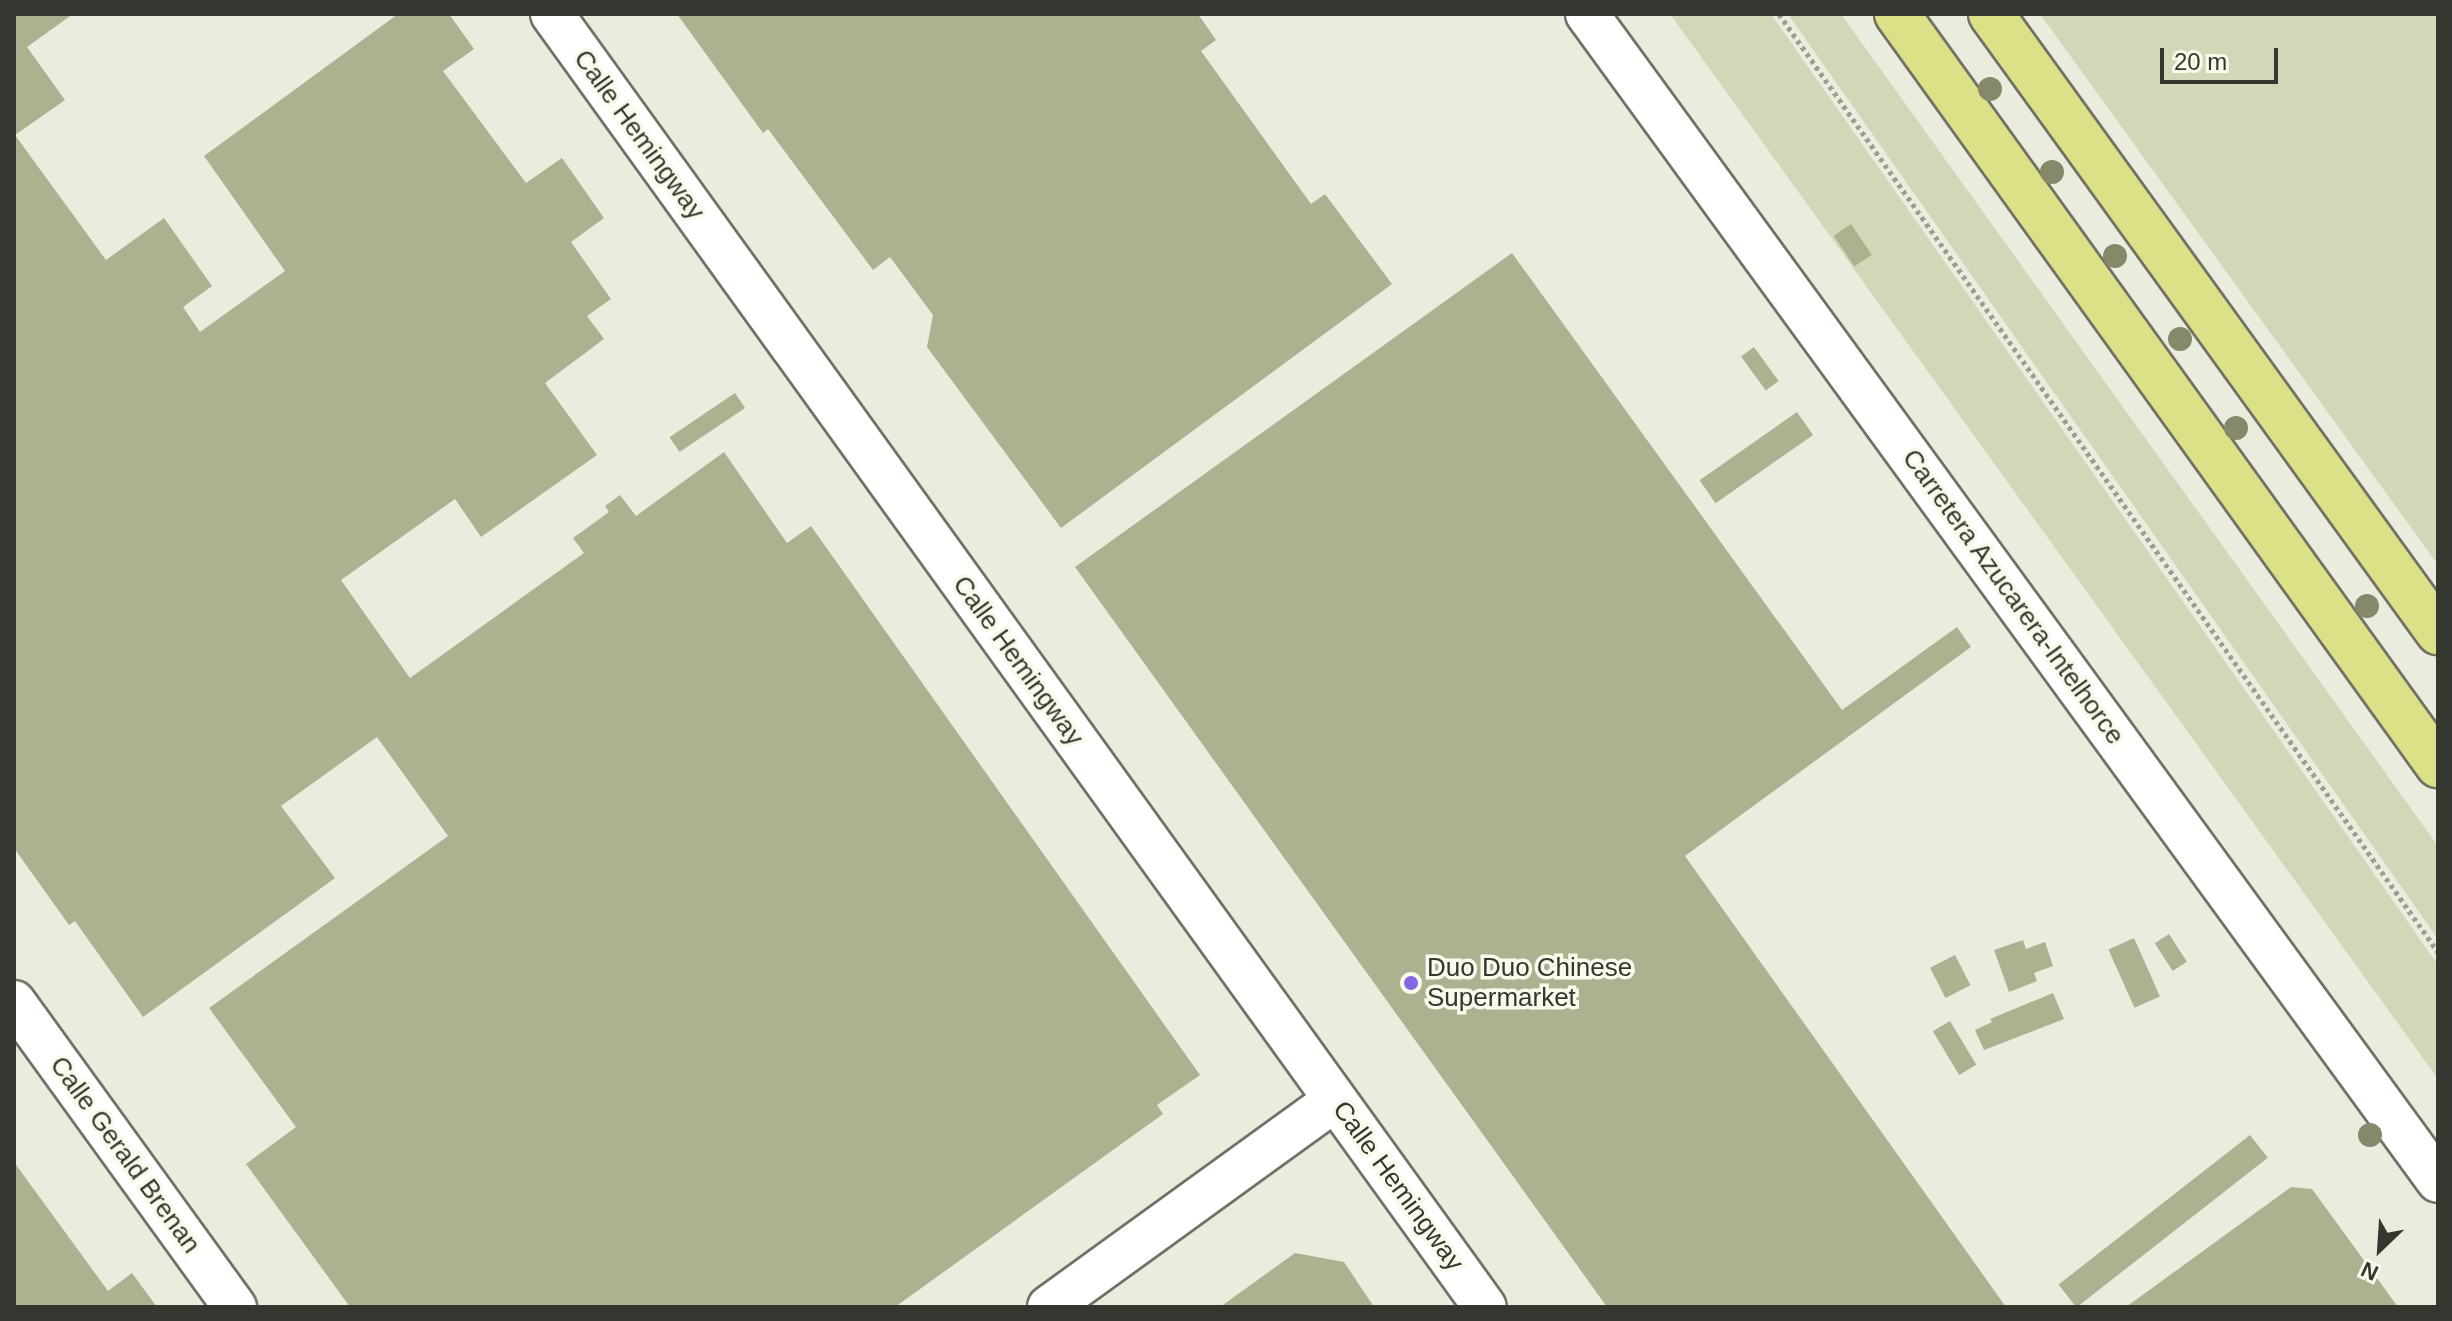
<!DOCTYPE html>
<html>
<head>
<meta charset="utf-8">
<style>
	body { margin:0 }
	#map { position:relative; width:2452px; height:1321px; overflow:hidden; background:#ebecde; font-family:Arial,sans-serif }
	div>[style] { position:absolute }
	.green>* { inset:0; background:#d4d7b7 }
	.building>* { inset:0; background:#adb18f; transform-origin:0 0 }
	.path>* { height:5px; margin-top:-2.5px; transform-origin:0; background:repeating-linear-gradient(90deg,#9d9e93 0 4px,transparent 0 8px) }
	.roads { filter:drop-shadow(2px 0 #717266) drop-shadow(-2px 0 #717266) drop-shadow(0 2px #717266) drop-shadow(0 -2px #717266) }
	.street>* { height:42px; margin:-21px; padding:0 21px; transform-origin:21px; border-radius:21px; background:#fff }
	.primary>* { height:44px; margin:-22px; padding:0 22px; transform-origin:22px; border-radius:22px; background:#dce086 }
	.trees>* { width:24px; height:24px; margin:-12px; border-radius:50%; background:#86886a }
	.dots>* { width:22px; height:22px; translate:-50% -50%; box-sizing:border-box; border:4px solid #f8faeb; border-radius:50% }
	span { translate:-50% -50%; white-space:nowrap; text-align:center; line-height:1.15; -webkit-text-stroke:7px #f8faeb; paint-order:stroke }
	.street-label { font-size:26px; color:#353630 }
	.poi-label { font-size:26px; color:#353630 }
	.left { translate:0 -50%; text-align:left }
	.frame { position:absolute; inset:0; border:16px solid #353630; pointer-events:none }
	.north { position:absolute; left:2340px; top:1209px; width:80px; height:80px; -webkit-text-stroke:6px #f8faeb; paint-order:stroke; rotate:205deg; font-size:22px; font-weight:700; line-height:32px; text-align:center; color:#353630 }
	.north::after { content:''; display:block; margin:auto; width:28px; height:36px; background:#353630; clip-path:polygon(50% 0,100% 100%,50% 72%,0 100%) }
	.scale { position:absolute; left:2160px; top:48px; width:118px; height:36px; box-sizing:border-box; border:4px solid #353630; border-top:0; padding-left:10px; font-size:24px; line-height:28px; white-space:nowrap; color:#353630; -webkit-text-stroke:6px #f8faeb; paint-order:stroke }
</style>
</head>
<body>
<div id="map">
	<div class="green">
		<i style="clip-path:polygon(1670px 14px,1771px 14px,2438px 965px,2438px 1079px)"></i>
		<i style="clip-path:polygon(1788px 14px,1841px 14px,2438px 846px,2438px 939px)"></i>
		<i style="clip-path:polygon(2040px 14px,2438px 14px,2438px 565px)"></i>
	</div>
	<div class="building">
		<i style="clip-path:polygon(14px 14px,73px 14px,27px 47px,65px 100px,15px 135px,106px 260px,164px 218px,212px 286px,183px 307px,200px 332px,285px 271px,204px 156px,398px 14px,449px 14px,474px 49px,443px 71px,526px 183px,562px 158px,604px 218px,571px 242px,611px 299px,587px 316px,604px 339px,545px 383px,597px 455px,481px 537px,455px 499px,341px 580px,410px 678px,584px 553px,573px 538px,609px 512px,605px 506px,620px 495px,636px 516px,724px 452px,787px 543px,811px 526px,1200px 1075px,1157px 1105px,1163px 1114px,895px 1307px,350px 1307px,246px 1164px,296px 1127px,209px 1008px,448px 836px,377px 737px,281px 806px,335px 878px,143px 1017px,75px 921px,69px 925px,14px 848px)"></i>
		<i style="clip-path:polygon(677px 14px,1198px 14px,1216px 40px,1201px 51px,1311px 204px,1325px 194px,1392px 284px,1061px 528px,927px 347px,933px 315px,890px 257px,873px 270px,768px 129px,763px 133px)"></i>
		<i style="left:1851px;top:224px;width:37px;height:21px;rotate:56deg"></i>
		<i style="clip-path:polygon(1512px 253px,1842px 710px,1957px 627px,1971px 647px,1685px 856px,2006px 1307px,1607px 1307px,1075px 567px)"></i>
		<i style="left:1754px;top:347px;width:42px;height:16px;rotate:54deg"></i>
		<i style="left:735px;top:393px;width:18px;height:79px;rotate:56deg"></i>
		<i style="left:1797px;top:412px;width:28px;height:119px;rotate:55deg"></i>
		<i style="left:2169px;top:934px;width:33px;height:17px;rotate:57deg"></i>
		<i style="left:2134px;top:938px;width:64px;height:28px;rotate:66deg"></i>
		<i style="clip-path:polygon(2023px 940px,2026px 949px,2045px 942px,2053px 966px,2034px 973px,2037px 981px,2009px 992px,1994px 950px)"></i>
		<i style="left:1955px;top:955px;width:34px;height:28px;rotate:63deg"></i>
		<i style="clip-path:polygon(2053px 993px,2064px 1019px,1984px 1050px,1975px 1030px,1992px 1022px,1990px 1019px)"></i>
		<i style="left:1950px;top:1021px;width:51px;height:20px;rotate:59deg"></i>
		<i style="left:2250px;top:1135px;width:29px;height:243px;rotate:52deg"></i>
		<i style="clip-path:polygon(14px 1162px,108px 1291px,132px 1273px,157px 1307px,14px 1307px)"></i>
		<i style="clip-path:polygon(2291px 1187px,2312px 1189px,2398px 1307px,2126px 1307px)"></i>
		<i style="clip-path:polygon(1295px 1253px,1344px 1262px,1374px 1307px,1220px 1307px)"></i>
	</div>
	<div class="path">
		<i style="left:1779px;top:14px;width:1146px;rotate:54.91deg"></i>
	</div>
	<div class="roads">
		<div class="street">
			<i style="left:552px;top:14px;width:1594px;rotate:54.19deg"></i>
			<i style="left:1587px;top:14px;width:1444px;rotate:53.9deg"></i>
			<i style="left:14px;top:1002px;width:377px;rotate:54.1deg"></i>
			<i style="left:1049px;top:1307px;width:353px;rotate:-35.9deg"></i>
		</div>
		<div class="primary">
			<i style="left:1897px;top:14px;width:926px;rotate:54.23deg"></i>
			<i style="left:1991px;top:14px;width:763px;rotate:54.12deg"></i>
		</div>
	</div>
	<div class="trees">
		<i style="left:1990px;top:89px"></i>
		<i style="left:2052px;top:172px"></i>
		<i style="left:2115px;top:256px"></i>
		<i style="left:2180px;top:339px"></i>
		<i style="left:2236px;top:428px"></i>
		<i style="left:2367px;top:606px"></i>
		<i style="left:2370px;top:1135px"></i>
	</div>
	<div class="dots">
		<i style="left:1411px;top:983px;background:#8565e1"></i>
	</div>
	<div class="street-label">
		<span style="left:639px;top:135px;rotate:54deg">Calle Hemingway</span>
		<span style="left:2013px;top:597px;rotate:54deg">Carretera Azucarera-Intelhorce</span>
		<span style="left:1018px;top:661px;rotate:54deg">Calle Hemingway</span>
		<span style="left:125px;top:1155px;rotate:54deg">Calle Gerald Brenan</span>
		<span style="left:1398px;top:1186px;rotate:54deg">Calle Hemingway</span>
	</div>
	<div class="poi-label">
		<span class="left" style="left:1427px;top:983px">Duo Duo Chinese<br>Supermarket</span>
	</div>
	<div class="frame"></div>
	<div class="north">N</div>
	<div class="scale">20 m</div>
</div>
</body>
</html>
